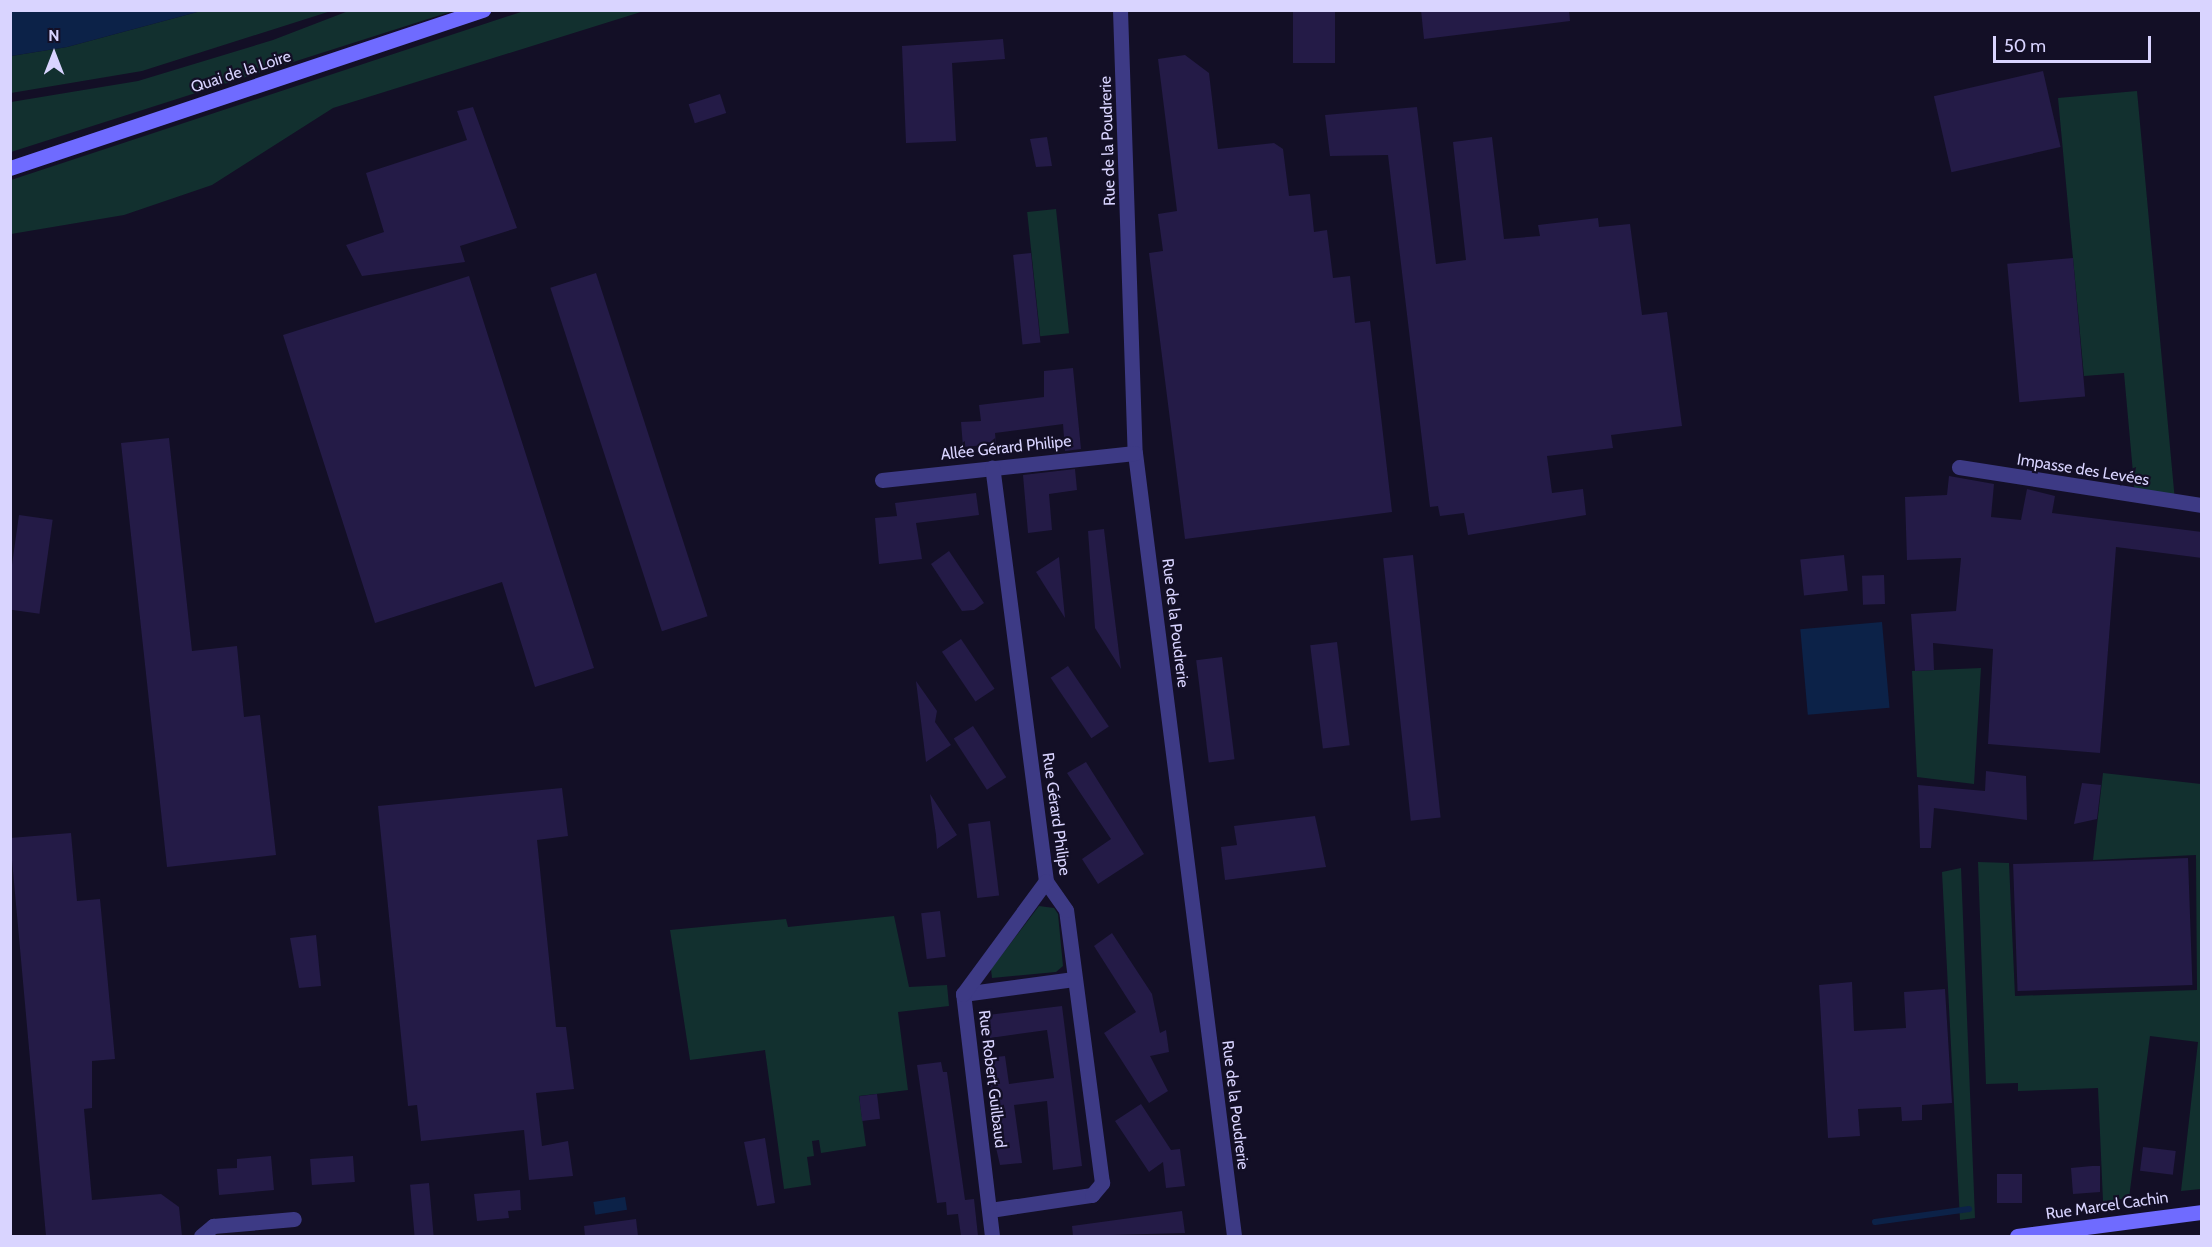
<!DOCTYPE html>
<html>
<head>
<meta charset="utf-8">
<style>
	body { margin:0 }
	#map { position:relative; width:2212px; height:1247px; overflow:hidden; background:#130f26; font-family:Cabin,sans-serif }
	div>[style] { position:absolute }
	.green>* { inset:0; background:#12302f; transform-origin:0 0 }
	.water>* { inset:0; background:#0c2248; transform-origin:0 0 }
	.stream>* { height:6px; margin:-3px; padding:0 3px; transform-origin:3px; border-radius:3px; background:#0c2248 }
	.building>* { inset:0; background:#241b47; transform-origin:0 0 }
	.street>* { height:15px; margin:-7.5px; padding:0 7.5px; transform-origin:7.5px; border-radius:7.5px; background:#3d3a85 }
	.secondary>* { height:15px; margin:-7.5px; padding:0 7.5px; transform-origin:7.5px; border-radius:7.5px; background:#6f6bff }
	span { translate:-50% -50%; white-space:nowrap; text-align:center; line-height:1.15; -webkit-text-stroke:4.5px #130f26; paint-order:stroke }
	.street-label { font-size:16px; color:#d9d4ff }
	.frame { position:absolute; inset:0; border:12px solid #d9d4ff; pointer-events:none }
	.north { position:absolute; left:24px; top:24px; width:60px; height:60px; -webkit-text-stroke:4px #130f26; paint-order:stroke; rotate:0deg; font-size:16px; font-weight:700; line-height:24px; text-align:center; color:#d9d4ff }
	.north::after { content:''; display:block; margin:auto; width:21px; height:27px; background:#d9d4ff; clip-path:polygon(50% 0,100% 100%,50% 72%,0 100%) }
	.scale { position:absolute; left:1993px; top:36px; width:158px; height:27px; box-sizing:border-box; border:3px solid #d9d4ff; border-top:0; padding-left:8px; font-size:18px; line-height:21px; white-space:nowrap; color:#d9d4ff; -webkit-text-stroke:4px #130f26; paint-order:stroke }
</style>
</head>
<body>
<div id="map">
	<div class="green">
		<i style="clip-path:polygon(351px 10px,453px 11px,11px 152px,11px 102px,138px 81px,273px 40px)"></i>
		<i style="clip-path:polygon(527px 10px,644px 11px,333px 108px,212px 185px,124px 215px,11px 234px,11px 180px)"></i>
		<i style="clip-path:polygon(201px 11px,331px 11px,142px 71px,11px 93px,11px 56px,67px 47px)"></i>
		<i style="clip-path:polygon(2137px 91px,2175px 501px,2135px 495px,2124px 373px,2084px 376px,2058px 98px)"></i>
		<i style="left:1056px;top:209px;width:125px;height:29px;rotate:84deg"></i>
		<i style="clip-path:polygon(1981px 668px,1974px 784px,1917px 777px,1912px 671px)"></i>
		<i style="clip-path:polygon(2103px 773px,2201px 784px,2201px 1189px,2181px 1191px,2198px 1042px,2150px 1036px,2129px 1198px,2103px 1201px,2098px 1088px,2018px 1091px,2018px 1083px,1986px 1084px,1978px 862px,2009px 863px,2015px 996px,2197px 990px,2196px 855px,2093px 860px)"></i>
		<i style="clip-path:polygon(1961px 868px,1975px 1218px,1960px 1220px,1942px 872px)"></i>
		<i style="clip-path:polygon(1039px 906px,1054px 908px,1058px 914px,1063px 966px,1056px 972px,992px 978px,991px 969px)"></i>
		<i style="clip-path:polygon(894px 916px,909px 987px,947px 985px,949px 1006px,898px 1012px,908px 1090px,859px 1096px,866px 1146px,821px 1153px,819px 1140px,812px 1141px,814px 1156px,807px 1157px,811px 1185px,784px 1189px,765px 1050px,690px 1060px,670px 930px,786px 919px,788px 927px)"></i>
	</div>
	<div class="water">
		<i style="clip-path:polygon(11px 10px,201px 10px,201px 11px,67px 47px,11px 56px)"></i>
		<i style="left:1882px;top:622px;width:86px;height:82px;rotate:85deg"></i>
		<i style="left:625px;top:1197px;width:13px;height:32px;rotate:81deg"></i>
	</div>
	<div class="stream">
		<i style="left:1875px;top:1222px;width:95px;rotate:-7.9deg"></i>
	</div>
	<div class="building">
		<i style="left:1293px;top:10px;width:42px;height:53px"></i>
		<i style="clip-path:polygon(1421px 10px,1569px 10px,1570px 21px,1424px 39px)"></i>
		<i style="clip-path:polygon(1003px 39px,1005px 59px,952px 63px,956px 141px,906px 143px,902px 46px)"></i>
		<i style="clip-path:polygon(1185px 55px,1209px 73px,1218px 149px,1274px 143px,1283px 149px,1289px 196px,1310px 194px,1314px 232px,1327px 230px,1333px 278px,1350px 276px,1355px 323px,1370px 321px,1392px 512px,1185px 539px,1149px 253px,1163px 251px,1158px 214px,1177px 211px,1158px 59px)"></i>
		<i style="left:2043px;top:71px;width:78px;height:112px;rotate:77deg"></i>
		<i style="left:720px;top:94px;width:20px;height:33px;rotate:72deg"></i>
		<i style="clip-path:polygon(473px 107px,517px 228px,460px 246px,465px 262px,362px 276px,346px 245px,384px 232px,366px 173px,467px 140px,457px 111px)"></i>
		<i style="clip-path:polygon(1417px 107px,1436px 264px,1466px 260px,1453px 142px,1492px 137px,1504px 239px,1540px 236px,1538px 225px,1598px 218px,1599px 227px,1630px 224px,1642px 315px,1667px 312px,1682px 426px,1611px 435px,1613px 448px,1547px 456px,1552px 493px,1583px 489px,1586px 515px,1468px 535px,1464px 513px,1440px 516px,1438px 506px,1430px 507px,1388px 155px,1330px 156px,1325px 115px)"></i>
		<i style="clip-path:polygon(1047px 137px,1052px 166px,1036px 167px,1030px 139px)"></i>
		<i style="left:1031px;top:253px;width:90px;height:18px;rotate:84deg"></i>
		<i style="left:2073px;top:258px;width:139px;height:66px;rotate:85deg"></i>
		<i style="left:596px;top:273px;width:361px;height:48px;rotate:72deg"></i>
		<i style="clip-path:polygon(469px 276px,594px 668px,535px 687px,502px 582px,375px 623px,283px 335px)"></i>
		<i style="clip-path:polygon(1073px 368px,1081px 449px,1065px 451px,1063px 424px,995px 433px,996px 444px,963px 447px,961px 422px,981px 421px,979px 405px,1044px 397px,1044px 371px)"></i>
		<i style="clip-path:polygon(169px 438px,192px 651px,237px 646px,244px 717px,260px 715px,276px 855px,167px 867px,121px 443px)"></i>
		<i style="clip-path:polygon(1075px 469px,1077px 490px,1049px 494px,1052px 530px,1028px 533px,1023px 475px)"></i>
		<i style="clip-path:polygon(1949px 476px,1994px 484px,1991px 517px,2021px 520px,2027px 489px,2055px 496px,2052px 513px,2202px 532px,2202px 558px,2116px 547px,2100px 753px,1988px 744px,1993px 649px,1933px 643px,1934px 670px,1915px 671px,1911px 614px,1956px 611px,1961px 558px,1907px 560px,1905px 497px,1947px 495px)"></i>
		<i style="clip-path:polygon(976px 493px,979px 515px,916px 523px,922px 559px,879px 564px,875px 518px,897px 516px,895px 503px)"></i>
		<i style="left:19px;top:515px;width:34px;height:95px;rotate:8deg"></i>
		<i style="clip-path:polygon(1104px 529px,1109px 572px,1121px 669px,1095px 628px,1088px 531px)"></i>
		<i style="clip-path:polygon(949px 551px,984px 603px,974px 610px,962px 611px,931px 564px)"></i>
		<i style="left:1413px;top:555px;width:264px;height:30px;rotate:84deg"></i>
		<i style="left:1844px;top:555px;width:36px;height:44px;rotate:84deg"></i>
		<i style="clip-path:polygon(1059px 557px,1065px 618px,1036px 572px)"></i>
		<i style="left:1884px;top:575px;width:29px;height:22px;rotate:88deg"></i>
		<i style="left:961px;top:639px;width:60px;height:23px;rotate:56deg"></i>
		<i style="left:1337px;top:642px;width:104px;height:27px;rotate:83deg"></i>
		<i style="left:1222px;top:657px;width:103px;height:26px;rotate:83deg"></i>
		<i style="left:1068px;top:666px;width:73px;height:21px;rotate:56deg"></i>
		<i style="clip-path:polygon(916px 681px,937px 711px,935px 722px,951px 745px,926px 762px)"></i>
		<i style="left:973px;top:726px;width:61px;height:23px;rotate:57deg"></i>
		<i style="clip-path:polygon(1086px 762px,1144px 854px,1098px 884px,1082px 859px,1111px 839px,1067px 773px)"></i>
		<i style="clip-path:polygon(1986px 771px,2026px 776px,2027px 820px,1934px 808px,1931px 848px,1920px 848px,1918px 785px,1985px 791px)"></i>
		<i style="clip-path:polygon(2082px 783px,2101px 785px,2097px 819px,2074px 824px)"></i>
		<i style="clip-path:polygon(562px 788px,568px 836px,537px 840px,556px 1027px,566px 1027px,574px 1089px,536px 1093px,542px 1146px,568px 1141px,573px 1176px,529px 1180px,524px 1130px,421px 1141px,417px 1105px,408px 1106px,378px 806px)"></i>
		<i style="clip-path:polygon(930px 794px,957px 835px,937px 849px,936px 835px)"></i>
		<i style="clip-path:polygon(1315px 816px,1326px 867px,1225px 880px,1221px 847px,1237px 845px,1234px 826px)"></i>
		<i style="left:990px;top:821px;width:75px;height:22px;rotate:83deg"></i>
		<i style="clip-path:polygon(71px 833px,77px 901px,100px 899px,115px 1059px,92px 1061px,92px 1108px,84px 1109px,92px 1200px,161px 1194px,179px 1207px,182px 1236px,46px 1236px,10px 838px)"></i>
		<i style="left:2188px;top:858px;width:127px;height:175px;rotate:88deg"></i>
		<i style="left:940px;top:911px;width:46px;height:19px;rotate:83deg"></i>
		<i style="clip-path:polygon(1112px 933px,1152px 994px,1160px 1033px,1166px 1030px,1169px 1052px,1150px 1056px,1168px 1091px,1149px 1103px,1104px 1033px,1136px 1012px,1094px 946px)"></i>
		<i style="clip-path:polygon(316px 935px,321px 986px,299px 988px,290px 938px)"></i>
		<i style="clip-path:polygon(1852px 982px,1854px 1031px,1906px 1028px,1904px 992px,1945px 989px,1952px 1103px,1922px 1105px,1922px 1120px,1902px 1121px,1901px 1107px,1858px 1109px,1860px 1136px,1828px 1138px,1819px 985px)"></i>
		<i style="clip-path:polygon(1062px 1006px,1082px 1166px,1053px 1170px,1047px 1101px,1014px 1105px,1022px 1163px,1000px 1165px,990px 1122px,994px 1121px,987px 1058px,1005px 1056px,1009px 1084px,1054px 1078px,1047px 1030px,990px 1038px,988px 1015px)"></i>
		<i style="clip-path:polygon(941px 1062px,943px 1072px,947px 1072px,965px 1200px,974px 1199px,978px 1236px,961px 1236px,958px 1214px,947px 1215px,946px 1202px,937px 1203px,917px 1065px)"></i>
		<i style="left:877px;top:1094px;width:25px;height:18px;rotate:83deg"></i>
		<i style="clip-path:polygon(1141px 1104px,1171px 1150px,1180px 1149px,1185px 1186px,1166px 1188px,1163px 1162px,1149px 1172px,1115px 1121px)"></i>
		<i style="clip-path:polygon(765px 1138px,775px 1203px,757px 1206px,744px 1142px)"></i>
		<i style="left:2143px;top:1147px;width:33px;height:24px;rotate:7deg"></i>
		<i style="clip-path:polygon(271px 1156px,274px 1190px,219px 1195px,217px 1169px,237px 1168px,237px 1159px)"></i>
		<i style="left:353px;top:1156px;width:26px;height:43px;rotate:86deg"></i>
		<i style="clip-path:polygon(2092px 1166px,2100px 1166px,2100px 1192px,2073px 1194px,2071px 1168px)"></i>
		<i style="left:1997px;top:1174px;width:25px;height:29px"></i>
		<i style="left:429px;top:1183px;width:53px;height:19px;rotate:85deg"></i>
		<i style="clip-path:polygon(520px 1190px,521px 1210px,508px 1211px,509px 1218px,477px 1221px,474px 1194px)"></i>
		<i style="clip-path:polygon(1182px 1211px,1185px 1233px,1073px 1236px,1072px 1226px)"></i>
		<i style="clip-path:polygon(636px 1219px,638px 1236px,585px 1236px,584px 1226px)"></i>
	</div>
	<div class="street">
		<i style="left:1120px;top:10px;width:443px;rotate:88.1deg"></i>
		<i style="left:1135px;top:453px;width:789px;rotate:82.79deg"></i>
		<i style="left:1959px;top:467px;width:246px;rotate:8.9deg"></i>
		<i style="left:882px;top:480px;width:254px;rotate:-6.1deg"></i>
		<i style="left:963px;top:994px;width:112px;rotate:-7.7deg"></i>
		<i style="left:990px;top:1210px;width:103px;rotate:-8.4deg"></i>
		<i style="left:1092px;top:1195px;width:16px;rotate:-50deg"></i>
		<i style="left:1102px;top:1183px;width:275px;rotate:-97.5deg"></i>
		<i style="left:1066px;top:910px;width:35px;rotate:-125deg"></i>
		<i style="left:1046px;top:881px;width:417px;rotate:-97.4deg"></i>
		<i style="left:201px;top:1236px;width:16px;rotate:-40deg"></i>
		<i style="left:213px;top:1226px;width:81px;rotate:-4.9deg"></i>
		<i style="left:992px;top:1236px;width:244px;rotate:-96.8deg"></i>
		<i style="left:963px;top:994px;width:140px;rotate:-53.7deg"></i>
	</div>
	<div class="secondary">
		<i style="left:10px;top:168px;width:499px;rotate:-18.5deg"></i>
		<i style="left:2017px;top:1236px;width:187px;rotate:-7.4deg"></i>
	</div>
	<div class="street-label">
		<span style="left:241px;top:72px;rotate:-18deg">Quai de la Loire</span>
		<span style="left:1108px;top:141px;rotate:-92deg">Rue de la Poudrerie</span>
		<span style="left:1006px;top:448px;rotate:-6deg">Allée Gérard Philipe</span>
		<span style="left:2083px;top:470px;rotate:9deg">Impasse des Levées</span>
		<span style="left:1175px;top:623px;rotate:83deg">Rue de la Poudrerie</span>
		<span style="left:1056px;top:814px;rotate:82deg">Rue Gérard Philipe</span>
		<span style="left:992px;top:1079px;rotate:83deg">Rue Robert Guilbaud</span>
		<span style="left:1235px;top:1105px;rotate:83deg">Rue de la Poudrerie</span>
		<span style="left:2107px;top:1206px;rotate:-8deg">Rue Marcel Cachin</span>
	</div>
	<div class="frame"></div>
	<div class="north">N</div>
	<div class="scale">50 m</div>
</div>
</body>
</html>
